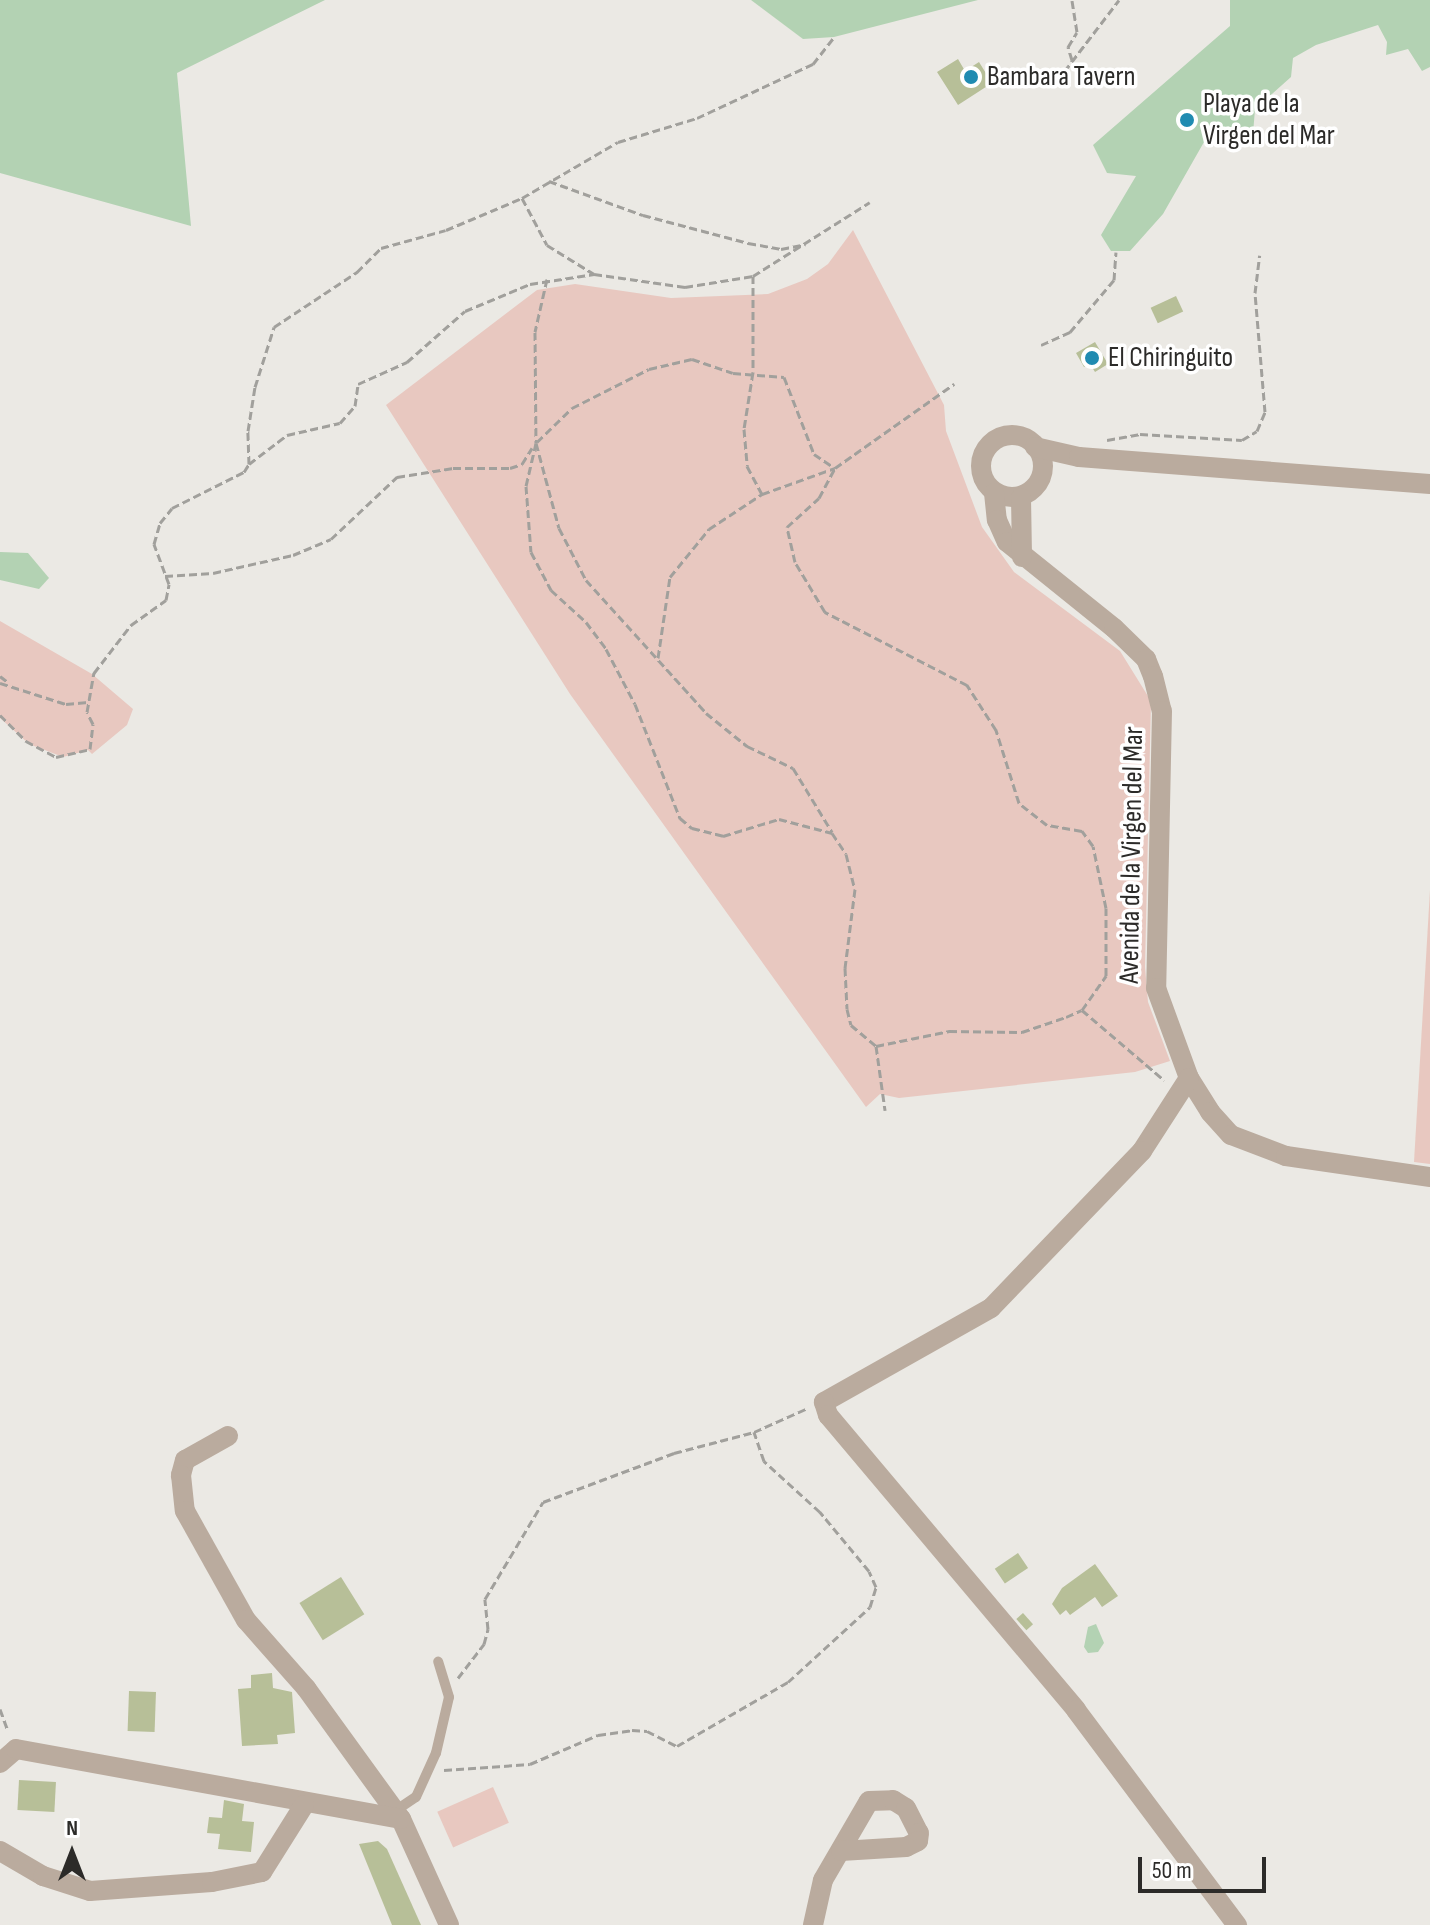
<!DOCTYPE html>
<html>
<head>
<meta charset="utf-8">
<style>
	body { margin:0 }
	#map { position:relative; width:1430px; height:1925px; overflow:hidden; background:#ebe9e4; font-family:"Sofia Sans Condensed",sans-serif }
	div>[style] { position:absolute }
	.green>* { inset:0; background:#e8c8c0; transform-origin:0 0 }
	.water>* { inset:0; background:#b3d2b3 }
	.building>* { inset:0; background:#b7bf98; transform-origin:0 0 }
	.path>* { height:3px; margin-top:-1.5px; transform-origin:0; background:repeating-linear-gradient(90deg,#a1a09c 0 8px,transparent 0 12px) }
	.service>* { height:10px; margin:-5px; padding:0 5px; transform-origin:5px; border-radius:5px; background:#baab9e }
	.minor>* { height:20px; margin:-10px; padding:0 10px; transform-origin:10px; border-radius:10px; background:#baab9e }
	.minor>.ring { margin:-10px; padding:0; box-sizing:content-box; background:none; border:20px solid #baab9e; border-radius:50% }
	.dots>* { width:22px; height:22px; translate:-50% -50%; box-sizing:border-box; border:4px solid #fff; border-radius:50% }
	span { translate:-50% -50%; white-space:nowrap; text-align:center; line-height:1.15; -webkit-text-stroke:7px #fff; paint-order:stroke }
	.poi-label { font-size:28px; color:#2c2b29 }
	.left { translate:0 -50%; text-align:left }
	.street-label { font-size:28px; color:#2c2b29 }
	.north { position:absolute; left:32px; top:1813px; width:80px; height:80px; -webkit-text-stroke:6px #fff; paint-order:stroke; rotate:0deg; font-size:22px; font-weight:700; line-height:32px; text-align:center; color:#2c2b29 }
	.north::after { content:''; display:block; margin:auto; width:28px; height:36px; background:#2c2b29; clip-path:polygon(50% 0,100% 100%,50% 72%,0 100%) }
	.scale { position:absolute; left:1138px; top:1857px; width:128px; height:36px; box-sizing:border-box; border:4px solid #2c2b29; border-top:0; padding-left:10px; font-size:24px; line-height:28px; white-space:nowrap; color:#2c2b29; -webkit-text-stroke:6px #fff; paint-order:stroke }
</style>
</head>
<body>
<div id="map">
	<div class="green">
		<i style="clip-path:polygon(853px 230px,944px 405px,946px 431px,982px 527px,1014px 572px,1120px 651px,1151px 701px,1145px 967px,1148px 1002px,1170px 1061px,1135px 1072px,899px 1098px,880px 1094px,866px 1107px,570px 694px,386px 405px,537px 290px,575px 284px,671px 298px,768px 294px,807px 279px,828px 264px)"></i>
		<i style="clip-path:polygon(0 621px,92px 674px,133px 709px,127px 725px,92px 754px,88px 750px,63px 757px,29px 744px,0 718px)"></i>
		<i style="clip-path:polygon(1430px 890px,1430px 1164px,1414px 1162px)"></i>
		<i style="left:493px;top:1787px;width:39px;height:61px;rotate:66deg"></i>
	</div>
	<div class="water">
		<i style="clip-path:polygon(0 0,325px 0,177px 73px,191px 226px,0 173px)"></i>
		<i style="clip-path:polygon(751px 0,978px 0,834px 37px,803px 39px)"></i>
		<i style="clip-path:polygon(1230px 0,1430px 0,1430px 67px,1422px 71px,1408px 49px,1386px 55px,1387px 42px,1378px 25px,1316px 45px,1293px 58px,1291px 77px,1255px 109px,1253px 134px,1208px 135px,1163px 214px,1130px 251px,1111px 251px,1101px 235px,1136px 176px,1107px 173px,1093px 145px,1230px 26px)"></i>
		<i style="clip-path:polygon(0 552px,28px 553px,49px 578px,39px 589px,0 580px)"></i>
		<i style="clip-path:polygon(1096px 1624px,1104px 1643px,1098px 1652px,1088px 1653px,1084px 1647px,1088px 1627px)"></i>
	</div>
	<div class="building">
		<i style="clip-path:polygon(958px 59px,965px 71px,979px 62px,992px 83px,958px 105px,937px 72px)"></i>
		<i style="left:1176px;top:296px;width:17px;height:28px;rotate:65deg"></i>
		<i style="clip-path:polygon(1095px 342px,1108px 364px,1095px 372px,1090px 364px,1084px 367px,1076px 353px)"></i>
		<i style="left:1018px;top:1553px;width:18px;height:28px;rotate:56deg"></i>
		<i style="clip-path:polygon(1095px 1564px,1118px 1596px,1102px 1607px,1095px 1597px,1070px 1615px,1066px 1610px,1060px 1615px,1052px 1604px,1062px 1588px)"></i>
		<i style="left:341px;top:1577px;width:44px;height:49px;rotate:58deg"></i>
		<i style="left:1023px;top:1613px;width:15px;height:9px;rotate:48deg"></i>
		<i style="clip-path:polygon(272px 1673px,273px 1688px,292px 1692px,295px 1733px,277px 1735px,278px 1744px,242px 1746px,238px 1689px,251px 1688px,251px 1675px)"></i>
		<i style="left:129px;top:1691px;width:27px;height:40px;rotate:2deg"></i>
		<i style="left:19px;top:1780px;width:37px;height:30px;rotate:3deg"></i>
		<i style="clip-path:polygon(224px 1800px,244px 1804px,242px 1821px,254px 1822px,251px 1852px,218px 1849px,220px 1834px,207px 1833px,209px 1817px,222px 1818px)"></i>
		<i style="clip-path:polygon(378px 1841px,387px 1849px,421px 1925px,392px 1925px,359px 1844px)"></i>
	</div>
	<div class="path">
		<i style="left:1072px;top:60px;width:14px;rotate:-107deg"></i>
		<i style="left:1068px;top:47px;width:17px;rotate:-59deg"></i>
		<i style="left:1077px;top:32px;width:32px;rotate:-99deg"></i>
		<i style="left:1057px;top:81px;width:102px;rotate:-52.6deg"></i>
		<i style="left:549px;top:181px;width:100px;rotate:19.9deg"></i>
		<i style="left:643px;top:215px;width:109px;rotate:14.9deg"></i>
		<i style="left:748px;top:243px;width:34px;rotate:10deg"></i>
		<i style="left:781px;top:249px;width:25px;rotate:-11deg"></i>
		<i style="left:522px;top:198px;width:53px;rotate:62deg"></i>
		<i style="left:547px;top:245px;width:55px;rotate:31.7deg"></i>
		<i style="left:594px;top:274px;width:92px;rotate:8.1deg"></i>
		<i style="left:685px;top:287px;width:69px;rotate:-9.2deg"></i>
		<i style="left:753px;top:276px;width:138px;rotate:-32.3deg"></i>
		<i style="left:753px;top:276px;width:96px;rotate:90deg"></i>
		<i style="left:753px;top:372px;width:58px;rotate:99deg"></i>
		<i style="left:744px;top:429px;width:37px;rotate:85deg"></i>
		<i style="left:747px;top:466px;width:32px;rotate:62deg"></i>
		<i style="left:547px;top:279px;width:54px;rotate:102.8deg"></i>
		<i style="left:535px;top:332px;width:111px;rotate:89.5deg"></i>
		<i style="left:536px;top:443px;width:44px;rotate:103.1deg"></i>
		<i style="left:526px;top:486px;width:66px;rotate:85.7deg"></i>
		<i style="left:531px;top:552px;width:43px;rotate:62.2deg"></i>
		<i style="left:551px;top:590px;width:47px;rotate:42.4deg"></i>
		<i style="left:586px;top:622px;width:34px;rotate:53deg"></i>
		<i style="left:606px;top:649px;width:62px;rotate:62.2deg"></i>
		<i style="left:635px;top:704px;width:123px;rotate:68.5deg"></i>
		<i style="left:680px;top:818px;width:16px;rotate:40deg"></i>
		<i style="left:692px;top:828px;width:32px;rotate:14deg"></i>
		<i style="left:723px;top:836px;width:59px;rotate:-16.9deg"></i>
		<i style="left:779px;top:819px;width:55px;rotate:14.8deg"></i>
		<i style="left:832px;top:833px;width:25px;rotate:56deg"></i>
		<i style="left:846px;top:854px;width:36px;rotate:76deg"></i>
		<i style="left:855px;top:889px;width:80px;rotate:97.2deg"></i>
		<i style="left:845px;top:968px;width:41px;rotate:87.2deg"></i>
		<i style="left:847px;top:1009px;width:16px;rotate:76deg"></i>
		<i style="left:851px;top:1025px;width:33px;rotate:40deg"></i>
		<i style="left:876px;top:1046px;width:75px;rotate:-11.6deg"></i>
		<i style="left:949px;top:1031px;width:73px;rotate:0.8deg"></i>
		<i style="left:1022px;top:1032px;width:46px;rotate:-18.8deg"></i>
		<i style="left:1066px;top:1017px;width:17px;rotate:-24deg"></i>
		<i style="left:1082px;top:1010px;width:42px;rotate:-54.8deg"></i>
		<i style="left:1106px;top:976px;width:68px;rotate:-90deg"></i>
		<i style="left:1106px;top:908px;width:63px;rotate:-101.8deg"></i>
		<i style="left:1093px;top:846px;width:19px;rotate:-126deg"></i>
		<i style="left:1082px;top:831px;width:36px;rotate:-170deg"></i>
		<i style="left:1047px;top:825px;width:36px;rotate:-142deg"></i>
		<i style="left:1019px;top:803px;width:77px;rotate:-107.5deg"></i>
		<i style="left:996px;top:730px;width:54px;rotate:-122.8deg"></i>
		<i style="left:967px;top:685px;width:160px;rotate:-152.8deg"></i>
		<i style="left:825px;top:612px;width:58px;rotate:-121deg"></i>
		<i style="left:795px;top:562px;width:36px;rotate:-103deg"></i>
		<i style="left:787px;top:527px;width:43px;rotate:-42.2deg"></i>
		<i style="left:819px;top:498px;width:34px;rotate:-62deg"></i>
		<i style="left:1041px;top:345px;width:32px;rotate:-24deg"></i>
		<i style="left:1070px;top:332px;width:68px;rotate:-49.8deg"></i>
		<i style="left:1114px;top:280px;width:28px;rotate:-86deg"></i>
		<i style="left:1107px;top:440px;width:34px;rotate:-10deg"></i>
		<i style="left:1140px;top:434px;width:102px;rotate:3.4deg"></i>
		<i style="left:1242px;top:440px;width:17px;rotate:-31deg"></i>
		<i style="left:1257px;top:431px;width:21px;rotate:-67deg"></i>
		<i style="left:1265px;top:412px;width:119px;rotate:-94.8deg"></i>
		<i style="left:1255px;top:293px;width:38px;rotate:-83deg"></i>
		<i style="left:537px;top:442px;width:49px;rotate:-44.2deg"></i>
		<i style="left:572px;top:408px;width:86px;rotate:-26.9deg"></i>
		<i style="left:649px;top:369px;width:44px;rotate:-13.1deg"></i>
		<i style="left:692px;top:359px;width:43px;rotate:18.9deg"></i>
		<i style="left:733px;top:373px;width:51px;rotate:4.5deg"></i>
		<i style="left:784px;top:377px;width:83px;rotate:68.7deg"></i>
		<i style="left:814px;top:454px;width:25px;rotate:34deg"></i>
		<i style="left:536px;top:443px;width:88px;rotate:74.9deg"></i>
		<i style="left:559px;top:528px;width:59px;rotate:62.6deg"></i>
		<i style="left:586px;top:580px;width:179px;rotate:47.9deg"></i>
		<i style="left:706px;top:713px;width:53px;rotate:38.8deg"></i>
		<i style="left:747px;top:746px;width:51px;rotate:25.6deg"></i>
		<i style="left:793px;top:768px;width:75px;rotate:58.6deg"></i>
		<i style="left:249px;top:464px;width:48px;rotate:-37.3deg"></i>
		<i style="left:287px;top:435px;width:54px;rotate:-12.8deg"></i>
		<i style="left:340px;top:423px;width:23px;rotate:-49deg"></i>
		<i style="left:355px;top:406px;width:22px;rotate:-82deg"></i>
		<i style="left:358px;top:384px;width:54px;rotate:-24.2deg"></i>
		<i style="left:407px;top:362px;width:77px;rotate:-41.3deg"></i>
		<i style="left:465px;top:311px;width:70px;rotate:-22.6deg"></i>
		<i style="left:530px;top:284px;width:65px;rotate:-8.9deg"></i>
		<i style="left:165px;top:576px;width:48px;rotate:-3.6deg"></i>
		<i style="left:213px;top:573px;width:82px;rotate:-12.7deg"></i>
		<i style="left:293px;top:555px;width:41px;rotate:-22.8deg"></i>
		<i style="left:331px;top:539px;width:91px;rotate:-43.2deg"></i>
		<i style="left:397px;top:477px;width:57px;rotate:-9.1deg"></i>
		<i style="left:453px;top:468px;width:57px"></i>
		<i style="left:510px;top:468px;width:13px;rotate:-18deg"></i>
		<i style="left:522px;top:464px;width:19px;rotate:-58deg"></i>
		<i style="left:658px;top:658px;width:82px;rotate:-81.6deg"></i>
		<i style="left:670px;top:577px;width:62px;rotate:-50.9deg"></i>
		<i style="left:709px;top:529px;width:64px;rotate:-33.4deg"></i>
		<i style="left:762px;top:494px;width:77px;rotate:-19.6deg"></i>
		<i style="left:835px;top:468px;width:146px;rotate:-35.2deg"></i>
		<i style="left:0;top:676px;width:11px;rotate:38deg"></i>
		<i style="left:0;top:683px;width:69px;rotate:17.7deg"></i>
		<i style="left:66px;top:704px;width:22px;rotate:-5deg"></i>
		<i style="left:0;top:715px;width:37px;rotate:45deg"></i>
		<i style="left:26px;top:741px;width:34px;rotate:28deg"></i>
		<i style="left:56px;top:757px;width:35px;rotate:-13deg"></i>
		<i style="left:90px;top:749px;width:25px;rotate:-83deg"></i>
		<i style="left:93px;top:724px;width:13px;rotate:-117deg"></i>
		<i style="left:87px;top:712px;width:40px;rotate:-80deg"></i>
		<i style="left:94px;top:673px;width:61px;rotate:-52.4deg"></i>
		<i style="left:131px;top:625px;width:43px;rotate:-35.5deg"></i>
		<i style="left:166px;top:600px;width:16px;rotate:-79deg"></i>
		<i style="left:169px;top:584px;width:43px;rotate:-110.6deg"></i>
		<i style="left:154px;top:544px;width:22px;rotate:-74deg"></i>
		<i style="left:160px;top:523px;width:19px;rotate:-51deg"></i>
		<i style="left:172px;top:508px;width:80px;rotate:-26.6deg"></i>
		<i style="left:244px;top:472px;width:9px;rotate:-58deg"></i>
		<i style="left:249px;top:464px;width:33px;rotate:-92deg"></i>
		<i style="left:248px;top:431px;width:45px;rotate:-81deg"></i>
		<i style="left:255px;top:387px;width:63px;rotate:-72.4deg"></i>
		<i style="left:274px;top:327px;width:100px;rotate:-33.5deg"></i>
		<i style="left:357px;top:272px;width:34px;rotate:-45deg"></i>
		<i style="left:381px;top:248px;width:67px;rotate:-15.5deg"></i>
		<i style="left:446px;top:230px;width:82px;rotate:-22.8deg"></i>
		<i style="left:522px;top:198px;width:111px;rotate:-30.3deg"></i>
		<i style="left:618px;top:142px;width:83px;rotate:-16.9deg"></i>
		<i style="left:697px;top:118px;width:128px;rotate:-25deg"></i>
		<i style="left:813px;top:64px;width:34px;rotate:-52deg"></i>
		<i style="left:1082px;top:1010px;width:108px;rotate:40.5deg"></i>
		<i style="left:876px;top:1046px;width:65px;rotate:82deg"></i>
		<i style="left:458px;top:1678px;width:43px;rotate:-52.6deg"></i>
		<i style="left:484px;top:1644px;width:16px;rotate:-75deg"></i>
		<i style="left:488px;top:1629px;width:30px;rotate:-96deg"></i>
		<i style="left:485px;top:1599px;width:113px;rotate:-59.1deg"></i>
		<i style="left:543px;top:1502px;width:140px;rotate:-20.5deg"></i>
		<i style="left:674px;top:1453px;width:83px;rotate:-14.7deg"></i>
		<i style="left:0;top:1709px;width:23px;rotate:70deg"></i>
		<i style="left:444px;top:1770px;width:86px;rotate:-4deg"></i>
		<i style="left:530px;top:1764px;width:74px;rotate:-23.1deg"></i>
		<i style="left:598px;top:1735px;width:34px;rotate:-8deg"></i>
		<i style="left:632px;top:1730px;width:15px;rotate:4deg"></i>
		<i style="left:647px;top:1731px;width:34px;rotate:27deg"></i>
		<i style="left:677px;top:1746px;width:128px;rotate:-30deg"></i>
		<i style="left:788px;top:1682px;width:111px;rotate:-42.4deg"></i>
		<i style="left:870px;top:1607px;width:21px;rotate:-73deg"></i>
		<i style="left:876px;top:1587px;width:17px;rotate:-114deg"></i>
		<i style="left:869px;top:1571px;width:77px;rotate:-129.7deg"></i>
		<i style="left:820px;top:1512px;width:76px;rotate:-137.7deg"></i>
		<i style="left:764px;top:1461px;width:31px;rotate:-109deg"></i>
		<i style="left:754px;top:1432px;width:59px;rotate:-24deg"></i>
	</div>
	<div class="service">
		<i style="left:395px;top:1811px;width:25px;rotate:-34deg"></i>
		<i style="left:416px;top:1797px;width:48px;rotate:-65.6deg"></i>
		<i style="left:436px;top:1753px;width:57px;rotate:-76.9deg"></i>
		<i style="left:449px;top:1697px;width:37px;rotate:-107deg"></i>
	</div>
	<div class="minor">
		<i class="ring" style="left:981px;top:435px;width:42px;height:42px"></i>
		<i style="left:1035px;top:447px;width:45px;rotate:12.8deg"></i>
		<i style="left:1079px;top:457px;width:352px;rotate:4.4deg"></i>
		<i style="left:994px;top:493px;width:27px;rotate:84deg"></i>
		<i style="left:997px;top:520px;width:24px;rotate:66deg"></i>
		<i style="left:1007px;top:542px;width:137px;rotate:38.8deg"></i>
		<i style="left:1114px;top:628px;width:45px;rotate:44.1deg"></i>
		<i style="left:1146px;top:659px;width:18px;rotate:68deg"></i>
		<i style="left:1153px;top:676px;width:36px;rotate:76deg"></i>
		<i style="left:1162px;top:711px;width:277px;rotate:91.2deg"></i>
		<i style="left:1156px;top:988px;width:96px;rotate:69.9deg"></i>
		<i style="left:1189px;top:1078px;width:40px;rotate:58deg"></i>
		<i style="left:1210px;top:1112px;width:31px;rotate:48deg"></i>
		<i style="left:1231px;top:1135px;width:59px;rotate:20.9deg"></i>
		<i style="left:1286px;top:1156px;width:146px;rotate:8.3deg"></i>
		<i style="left:1021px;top:498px;width:59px;rotate:89deg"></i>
		<i style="left:1189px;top:1078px;width:87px;rotate:122.8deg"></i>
		<i style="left:1142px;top:1151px;width:218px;rotate:133.9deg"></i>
		<i style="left:991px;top:1308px;width:192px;rotate:150.6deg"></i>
		<i style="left:824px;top:1402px;width:14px;rotate:73deg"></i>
		<i style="left:828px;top:1415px;width:385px;rotate:49.9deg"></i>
		<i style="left:1076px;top:1710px;width:269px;rotate:53.2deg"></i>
		<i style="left:228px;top:1436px;width:49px;rotate:150.8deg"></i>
		<i style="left:185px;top:1460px;width:16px;rotate:105deg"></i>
		<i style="left:181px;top:1475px;width:36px;rotate:84deg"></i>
		<i style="left:185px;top:1511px;width:125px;rotate:60.8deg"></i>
		<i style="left:246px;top:1620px;width:91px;rotate:48.6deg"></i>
		<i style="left:306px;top:1688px;width:162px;rotate:54.1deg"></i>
		<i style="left:401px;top:1819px;width:116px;rotate:65.6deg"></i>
		<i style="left:0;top:1763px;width:21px;rotate:-41deg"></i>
		<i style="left:16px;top:1749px;width:391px;rotate:10.3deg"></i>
		<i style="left:0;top:1851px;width:50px;rotate:30.2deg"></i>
		<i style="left:43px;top:1876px;width:49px;rotate:17.7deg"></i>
		<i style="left:90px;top:1891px;width:122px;rotate:-4.2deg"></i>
		<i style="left:212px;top:1882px;width:51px;rotate:-11.3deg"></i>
		<i style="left:262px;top:1872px;width:79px;rotate:-57.9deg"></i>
		<i style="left:813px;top:1925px;width:46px;rotate:-77.5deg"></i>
		<i style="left:823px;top:1880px;width:91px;rotate:-59.8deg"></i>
		<i style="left:869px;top:1801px;width:24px;rotate:-2deg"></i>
		<i style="left:893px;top:1800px;width:15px;rotate:32deg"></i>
		<i style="left:906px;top:1808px;width:28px;rotate:63deg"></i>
		<i style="left:919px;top:1833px;width:8px;rotate:97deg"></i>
		<i style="left:918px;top:1841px;width:13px;rotate:153deg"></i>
		<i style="left:906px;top:1847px;width:65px;rotate:176.5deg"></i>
	</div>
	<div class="dots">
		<i style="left:971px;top:77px;background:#208bb1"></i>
		<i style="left:1187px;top:120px;background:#208bb1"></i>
		<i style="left:1092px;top:358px;background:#208bb1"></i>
	</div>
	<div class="poi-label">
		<span class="left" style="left:987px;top:77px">Bambara Tavern</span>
		<span class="left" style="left:1203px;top:120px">Playa de la<br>Virgen del Mar</span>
		<span class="left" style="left:1108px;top:358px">El Chiringuito</span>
	</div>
	<div class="street-label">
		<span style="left:1132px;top:855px;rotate:-89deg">Avenida de la Virgen del Mar</span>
	</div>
	<div class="north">N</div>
	<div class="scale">50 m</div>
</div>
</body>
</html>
